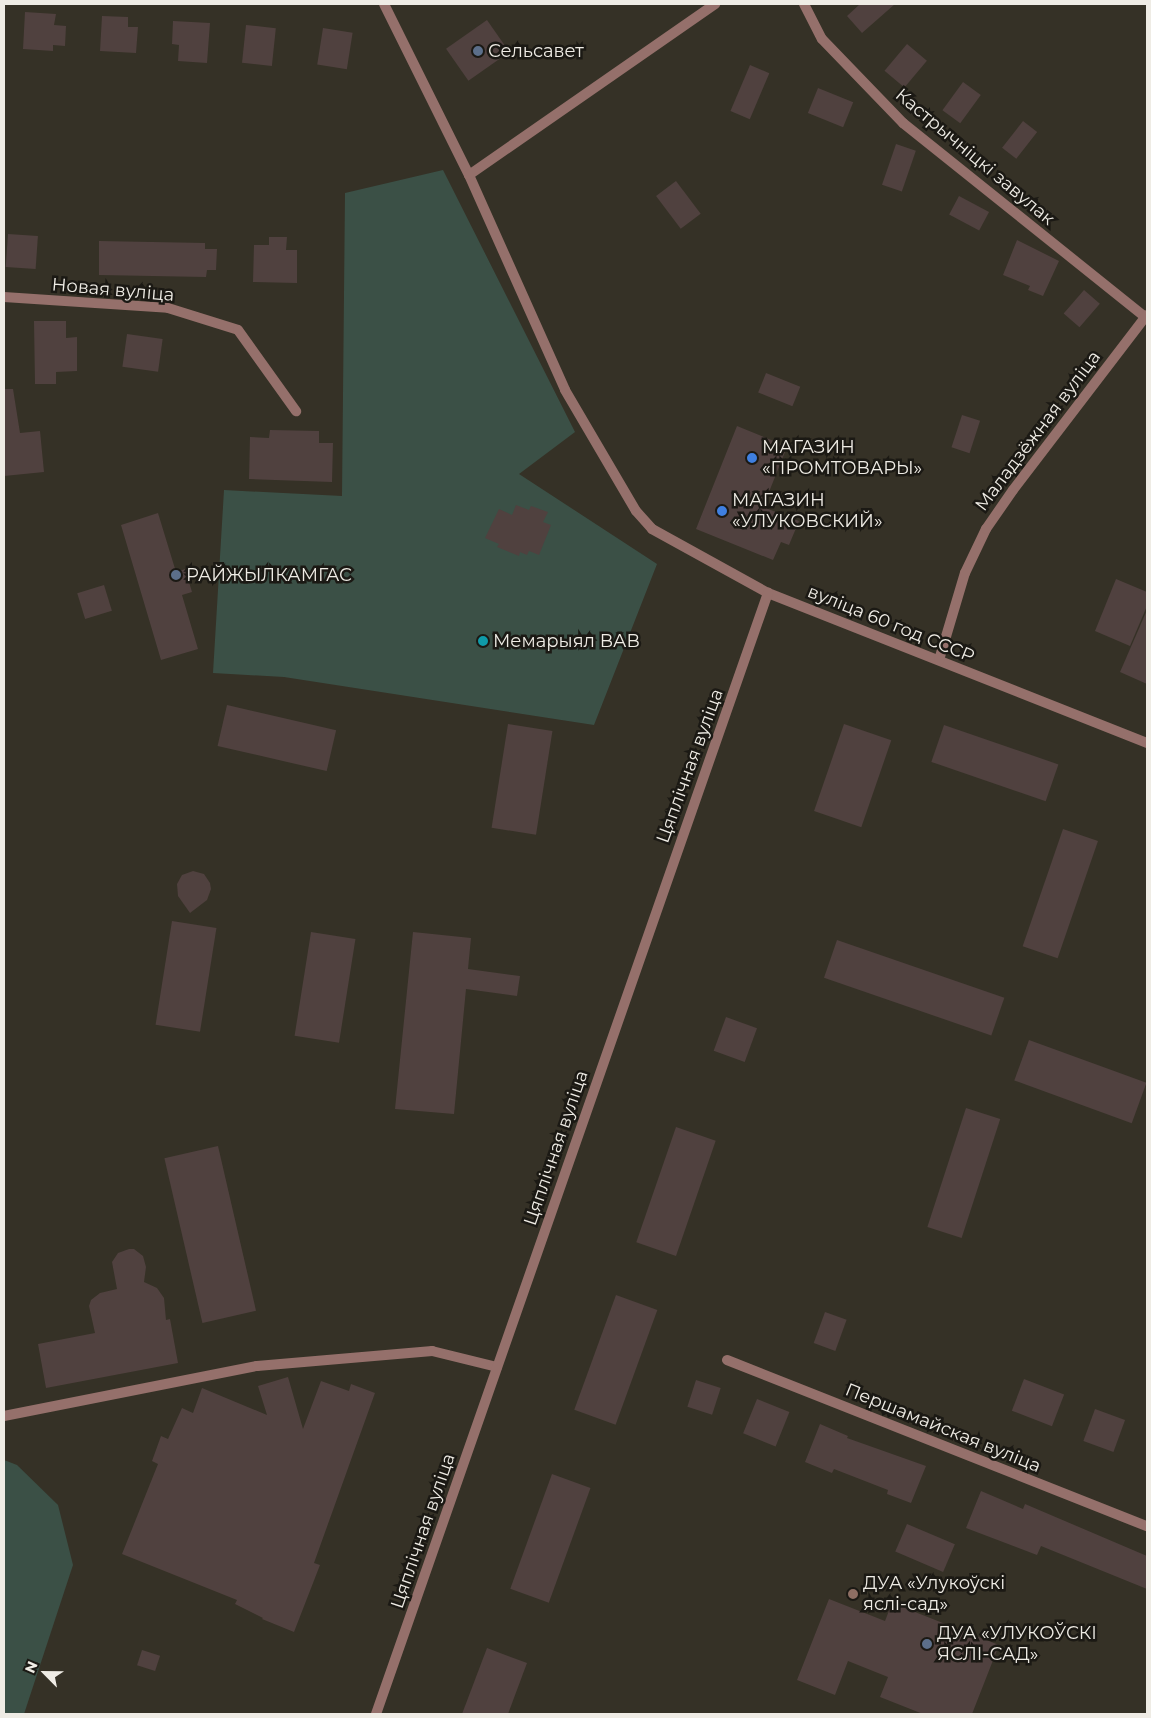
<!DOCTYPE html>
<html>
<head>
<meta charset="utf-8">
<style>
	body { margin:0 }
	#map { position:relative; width:1151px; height:1718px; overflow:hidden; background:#353126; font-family:Montserrat,sans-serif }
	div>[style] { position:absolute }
	.green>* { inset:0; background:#3b5046 }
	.building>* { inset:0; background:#50413f; transform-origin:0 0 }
	.minor>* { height:10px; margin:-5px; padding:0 5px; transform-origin:5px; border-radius:5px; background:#95706b }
	.dots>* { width:14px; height:14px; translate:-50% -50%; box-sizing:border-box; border:2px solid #1b1914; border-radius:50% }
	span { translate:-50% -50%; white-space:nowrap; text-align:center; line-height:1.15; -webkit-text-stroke:5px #1b1914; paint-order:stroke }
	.poi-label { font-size:18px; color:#efece5 }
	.left { translate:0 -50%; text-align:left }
	.street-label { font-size:18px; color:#efece5 }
	.frame { position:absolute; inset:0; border:5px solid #efece5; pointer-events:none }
	.north { position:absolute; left:20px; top:1648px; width:50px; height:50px; -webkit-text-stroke:4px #1b1914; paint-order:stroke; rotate:293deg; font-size:14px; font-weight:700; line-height:20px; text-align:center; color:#efece5 }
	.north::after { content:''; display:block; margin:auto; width:18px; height:22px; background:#efece5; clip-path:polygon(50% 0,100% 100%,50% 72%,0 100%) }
</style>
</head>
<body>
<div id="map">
	<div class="green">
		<i style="clip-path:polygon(443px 170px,575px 432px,519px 474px,657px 564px,594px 725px,284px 677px,213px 673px,224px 490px,342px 496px,345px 193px)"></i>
		<i style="clip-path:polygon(4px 1460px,17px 1465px,58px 1505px,73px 1565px,24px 1714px,4px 1714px)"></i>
	</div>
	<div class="building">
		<i style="clip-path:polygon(860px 4px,895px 4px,862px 33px,847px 16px)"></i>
		<i style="clip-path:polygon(25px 12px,56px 14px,54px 25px,66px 26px,65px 46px,53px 45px,53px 51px,23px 49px)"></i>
		<i style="clip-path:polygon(102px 16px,128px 17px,128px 27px,138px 27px,136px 53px,100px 51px)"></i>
		<i style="left:487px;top:20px;width:39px;height:50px;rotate:55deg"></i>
		<i style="clip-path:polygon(173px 21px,210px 23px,207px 63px,178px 61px,179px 45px,172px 44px)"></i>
		<i style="left:246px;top:25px;width:30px;height:38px;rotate:6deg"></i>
		<i style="left:323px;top:28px;width:30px;height:37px;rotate:9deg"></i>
		<i style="left:907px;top:44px;width:26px;height:35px;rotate:40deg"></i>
		<i style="left:750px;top:65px;width:21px;height:50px;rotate:23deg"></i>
		<i style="left:963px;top:82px;width:22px;height:35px;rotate:36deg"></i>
		<i style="left:818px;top:88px;width:38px;height:27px;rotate:22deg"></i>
		<i style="left:1023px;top:121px;width:18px;height:34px;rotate:38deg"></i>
		<i style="left:896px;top:144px;width:21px;height:43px;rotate:19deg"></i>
		<i style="left:676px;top:181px;width:41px;height:25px;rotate:53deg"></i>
		<i style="left:959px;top:196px;width:34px;height:21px;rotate:28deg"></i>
		<i style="left:8px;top:234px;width:30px;height:33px;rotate:4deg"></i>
		<i style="clip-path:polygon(269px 237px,287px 237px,286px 250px,297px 250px,297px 283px,253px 282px,254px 245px,269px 245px)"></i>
		<i style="clip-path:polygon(1017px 240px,1059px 261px,1043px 296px,1028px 290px,1030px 286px,1003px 275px)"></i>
		<i style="clip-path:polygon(99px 241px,205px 243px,205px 249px,217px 249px,216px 270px,207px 270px,206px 277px,99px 275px)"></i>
		<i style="left:1084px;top:290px;width:21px;height:31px;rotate:41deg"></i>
		<i style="clip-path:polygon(34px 321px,66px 321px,66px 338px,77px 337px,77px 371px,56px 372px,56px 384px,35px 384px)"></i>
		<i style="left:127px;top:334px;width:36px;height:33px;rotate:8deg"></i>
		<i style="left:766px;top:373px;width:37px;height:21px;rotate:22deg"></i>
		<i style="clip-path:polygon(4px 389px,13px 389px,20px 433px,40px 431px,44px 472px,4px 476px)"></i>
		<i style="left:962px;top:415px;width:19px;height:34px;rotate:18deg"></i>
		<i style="clip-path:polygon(737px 426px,781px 444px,779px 450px,785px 452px,763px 507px,799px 521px,789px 545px,781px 542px,773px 560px,696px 529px)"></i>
		<i style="clip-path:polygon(270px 430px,319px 431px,319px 443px,333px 443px,332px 482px,249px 479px,250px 437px,269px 438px)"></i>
		<i style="clip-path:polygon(516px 505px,529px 510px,531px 506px,548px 512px,543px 522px,551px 525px,539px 555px,529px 551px,527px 555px,520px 552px,519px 556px,497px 547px,499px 544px,485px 538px,499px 509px,512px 515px)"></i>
		<i style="clip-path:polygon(158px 513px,176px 572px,185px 569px,192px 592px,182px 595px,198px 649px,161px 660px,121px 525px)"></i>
		<i style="clip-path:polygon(1116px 579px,1147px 592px,1147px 606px,1130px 646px,1095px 631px)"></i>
		<i style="left:104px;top:585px;width:27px;height:28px;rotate:73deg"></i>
		<i style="clip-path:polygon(1147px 610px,1147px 684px,1120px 672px)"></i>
		<i style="left:227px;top:705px;width:112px;height:42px;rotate:13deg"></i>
		<i style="left:508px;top:724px;width:45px;height:105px;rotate:9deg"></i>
		<i style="left:844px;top:724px;width:50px;height:92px;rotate:19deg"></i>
		<i style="left:944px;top:725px;width:121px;height:39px;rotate:19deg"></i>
		<i style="left:1063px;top:829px;width:37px;height:124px;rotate:19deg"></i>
		<i style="clip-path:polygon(193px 871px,204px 874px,210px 883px,211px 889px,207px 900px,190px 913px,178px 896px,177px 884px,182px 875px)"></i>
		<i style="left:172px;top:921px;width:45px;height:105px;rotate:9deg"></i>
		<i style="left:311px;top:932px;width:45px;height:105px;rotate:9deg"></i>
		<i style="clip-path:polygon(413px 932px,471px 938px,468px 969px,520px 976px,517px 996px,466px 989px,454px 1114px,395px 1109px)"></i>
		<i style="left:837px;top:940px;width:177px;height:40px;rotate:19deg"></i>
		<i style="left:726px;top:1017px;width:33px;height:36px;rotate:20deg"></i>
		<i style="left:1029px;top:1040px;width:125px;height:43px;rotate:20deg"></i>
		<i style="left:966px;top:1108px;width:36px;height:125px;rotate:18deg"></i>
		<i style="left:676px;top:1127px;width:42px;height:122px;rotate:19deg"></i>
		<i style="left:218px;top:1146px;width:169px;height:55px;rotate:77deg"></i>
		<i style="clip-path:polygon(129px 1249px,134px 1249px,143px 1256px,146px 1267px,144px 1282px,157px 1288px,164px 1298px,166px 1320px,170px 1319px,178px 1363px,46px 1388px,38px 1344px,95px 1333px,89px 1306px,91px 1300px,100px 1293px,117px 1289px,112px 1262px,118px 1253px)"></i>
		<i style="left:616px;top:1295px;width:44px;height:122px;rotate:20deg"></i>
		<i style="left:825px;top:1312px;width:23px;height:33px;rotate:20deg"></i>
		<i style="clip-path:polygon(288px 1377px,303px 1429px,321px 1381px,349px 1391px,351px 1384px,375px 1393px,314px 1563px,320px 1565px,294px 1632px,262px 1619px,263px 1618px,235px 1604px,237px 1600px,122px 1554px,158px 1464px,152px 1461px,161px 1436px,168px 1439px,182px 1408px,193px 1413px,202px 1388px,267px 1415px,258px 1386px)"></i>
		<i style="left:1024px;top:1379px;width:43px;height:34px;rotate:21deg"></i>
		<i style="left:696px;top:1380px;width:26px;height:28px;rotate:18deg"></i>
		<i style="left:757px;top:1399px;width:35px;height:37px;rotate:22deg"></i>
		<i style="left:1095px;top:1409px;width:32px;height:34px;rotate:20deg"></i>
		<i style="clip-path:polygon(820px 1424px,848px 1436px,847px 1438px,926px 1466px,911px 1503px,887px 1494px,888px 1490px,834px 1469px,832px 1473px,805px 1462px)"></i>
		<i style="left:552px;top:1474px;width:41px;height:122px;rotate:20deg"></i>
		<i style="clip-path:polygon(981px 1491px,1023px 1509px,1025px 1504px,1147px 1556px,1147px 1589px,1041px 1546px,1037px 1555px,966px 1528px)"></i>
		<i style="left:907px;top:1524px;width:52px;height:30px;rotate:23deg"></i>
		<i style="clip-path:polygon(829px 1599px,885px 1621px,892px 1603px,999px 1645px,972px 1714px,923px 1714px,880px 1697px,888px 1677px,848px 1661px,835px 1695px,797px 1680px)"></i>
		<i style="clip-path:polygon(487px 1648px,527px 1663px,508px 1714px,462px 1714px)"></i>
		<i style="left:142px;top:1650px;width:19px;height:16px;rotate:18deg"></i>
	</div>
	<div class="minor">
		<i style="left:384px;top:4px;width:191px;rotate:63.6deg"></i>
		<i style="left:469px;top:175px;width:235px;rotate:65.9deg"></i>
		<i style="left:565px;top:390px;width:140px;rotate:59.6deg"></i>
		<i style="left:636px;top:511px;width:24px;rotate:48deg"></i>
		<i style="left:652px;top:529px;width:132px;rotate:28.9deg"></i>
		<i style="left:768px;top:593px;width:408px;rotate:21.6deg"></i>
		<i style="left:804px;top:4px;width:39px;rotate:63deg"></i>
		<i style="left:822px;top:39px;width:117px;rotate:46deg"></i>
		<i style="left:903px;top:123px;width:310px;rotate:38.7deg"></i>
		<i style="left:469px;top:175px;width:300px;rotate:-34.8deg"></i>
		<i style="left:4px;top:297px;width:164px;rotate:3.8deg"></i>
		<i style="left:168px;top:308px;width:73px;rotate:17.4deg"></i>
		<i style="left:238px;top:330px;width:100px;rotate:54.4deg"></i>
		<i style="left:939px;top:660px;width:91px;rotate:-73.4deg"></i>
		<i style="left:965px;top:573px;width:49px;rotate:-64.5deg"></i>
		<i style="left:986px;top:529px;width:47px;rotate:-55.3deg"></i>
		<i style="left:1013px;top:490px;width:220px;rotate:-52.6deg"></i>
		<i style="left:727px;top:1360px;width:452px;rotate:21.6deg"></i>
		<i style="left:4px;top:1416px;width:258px;rotate:-11.2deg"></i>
		<i style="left:257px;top:1366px;width:176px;rotate:-4.9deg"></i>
		<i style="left:432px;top:1351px;width:67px;rotate:13.8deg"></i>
		<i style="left:376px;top:1714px;width:1188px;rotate:-70.73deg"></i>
	</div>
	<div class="dots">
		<i style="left:478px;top:51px;background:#5c6f8a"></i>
		<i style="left:752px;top:458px;background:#3f7fe0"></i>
		<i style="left:722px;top:511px;background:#3f7fe0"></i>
		<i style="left:176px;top:575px;background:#5c6f8a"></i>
		<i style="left:483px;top:641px;background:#0f9aa8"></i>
		<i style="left:853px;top:1594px;background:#8d6e63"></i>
		<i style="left:927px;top:1644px;background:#5c6f8a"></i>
	</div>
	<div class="poi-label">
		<span class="left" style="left:488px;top:51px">Сельсавет</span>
		<span class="left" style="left:762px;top:458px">МАГАЗИН<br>«ПРОМТОВАРЫ»</span>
		<span class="left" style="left:732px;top:511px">МАГАЗИН<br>«УЛУКОВСКИЙ»</span>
		<span class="left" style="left:186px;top:575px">РАЙЖЫЛКАМГАС</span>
		<span class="left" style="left:493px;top:641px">Мемарыял ВАВ</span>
		<span class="left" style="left:863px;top:1594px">ДУА «Улукоўскі<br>яслі-сад»</span>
		<span class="left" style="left:937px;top:1644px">ДУА «УЛУКОЎСКІ<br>ЯСЛІ-САД»</span>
	</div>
	<div class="street-label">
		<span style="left:975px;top:157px;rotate:40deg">Кастрычніцкі завулак</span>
		<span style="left:113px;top:290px;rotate:5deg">Новая вуліца</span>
		<span style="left:1038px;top:431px;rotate:-53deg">Маладзёжная вуліца</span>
		<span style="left:891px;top:624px;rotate:22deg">вуліца 60 год СССР</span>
		<span style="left:690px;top:766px;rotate:-70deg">Цяплічная вуліца</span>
		<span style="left:556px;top:1148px;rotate:-71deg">Цяплічная вуліца</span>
		<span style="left:943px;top:1428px;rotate:22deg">Першамайская вуліца</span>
		<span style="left:423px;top:1531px;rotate:-71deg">Цяплічная вуліца</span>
	</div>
	<div class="frame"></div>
	<div class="north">N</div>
</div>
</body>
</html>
